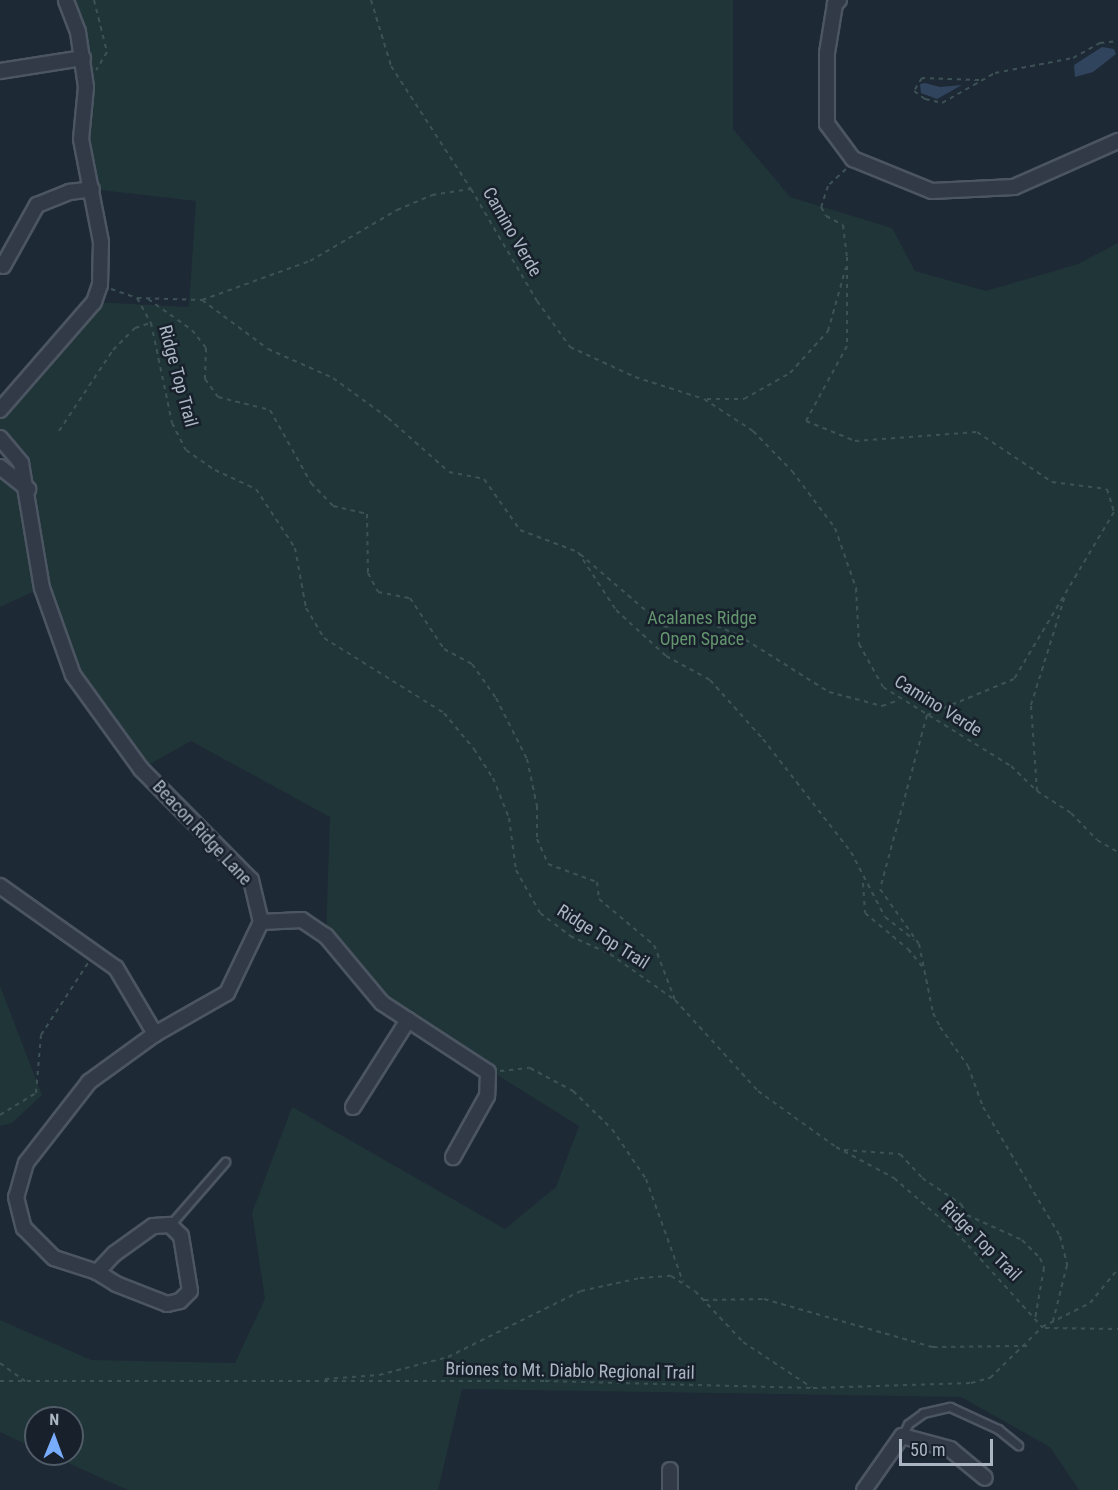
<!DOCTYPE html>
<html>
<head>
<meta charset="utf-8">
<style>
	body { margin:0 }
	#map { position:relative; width:1118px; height:1490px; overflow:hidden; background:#1e2936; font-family:"Roboto Condensed",sans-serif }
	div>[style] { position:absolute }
	.green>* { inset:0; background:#203537 }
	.water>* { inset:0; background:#30445e }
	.path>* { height:2px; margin-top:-1px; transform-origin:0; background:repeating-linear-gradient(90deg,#3d5255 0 4.5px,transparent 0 9px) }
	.roads { filter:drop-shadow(2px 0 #4c5562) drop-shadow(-2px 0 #4c5562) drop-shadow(0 2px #4c5562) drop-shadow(0 -2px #4c5562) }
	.service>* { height:7px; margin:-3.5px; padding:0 3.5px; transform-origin:3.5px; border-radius:3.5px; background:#323a47 }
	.minor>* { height:14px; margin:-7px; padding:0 7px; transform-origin:7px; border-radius:7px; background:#323a47 }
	span { translate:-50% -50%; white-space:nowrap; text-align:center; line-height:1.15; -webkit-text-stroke:5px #17202b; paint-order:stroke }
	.street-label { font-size:18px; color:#abb5c4 }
	.park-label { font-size:18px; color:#63956e }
	.north { position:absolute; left:24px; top:1406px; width:60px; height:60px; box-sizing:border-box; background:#17202b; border:2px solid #525c68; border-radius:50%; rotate:1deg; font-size:16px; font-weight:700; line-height:24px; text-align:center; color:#abb5c4 }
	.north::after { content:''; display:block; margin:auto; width:21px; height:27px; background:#78acfc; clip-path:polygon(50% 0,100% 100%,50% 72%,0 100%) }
	.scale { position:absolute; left:899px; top:1439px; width:94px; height:27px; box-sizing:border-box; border:3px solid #abb5c4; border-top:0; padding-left:8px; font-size:18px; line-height:21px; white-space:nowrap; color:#abb5c4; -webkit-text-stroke:4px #17202b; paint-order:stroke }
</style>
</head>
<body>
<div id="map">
	<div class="green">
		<i style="clip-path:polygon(66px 0,733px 0,733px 129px,790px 197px,892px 228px,915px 271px,986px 291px,1078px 264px,1118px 243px,1118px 1490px,1079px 1490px,1050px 1447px,961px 1397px,462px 1389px,438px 1490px,128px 1490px,48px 1454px,72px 1454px,72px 1418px,36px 1418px,36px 1449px,0 1432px,0 1320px,91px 1360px,235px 1363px,265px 1299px,252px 1213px,292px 1107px,505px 1229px,556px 1187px,579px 1126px,382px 1003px,326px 936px,330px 817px,191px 741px,141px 769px,73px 675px,41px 588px,0 607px,0 467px,27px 488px,0 438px,0 410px,94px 302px,189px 307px,196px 201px,92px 189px,83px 103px)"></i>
		<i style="clip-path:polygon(0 986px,42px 1095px,12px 1123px,0 1126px)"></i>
	</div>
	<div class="water">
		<i style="clip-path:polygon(1102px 47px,1114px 49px,1116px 54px,1093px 72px,1075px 77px,1074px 65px)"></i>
		<i style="clip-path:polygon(925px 83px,940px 87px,962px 85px,937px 99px,921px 93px,920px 84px)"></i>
	</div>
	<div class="path">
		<i style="left:94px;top:0;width:54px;rotate:76deg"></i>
		<i style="left:107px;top:52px;width:21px;rotate:121deg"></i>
		<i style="left:371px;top:0;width:69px;rotate:73.1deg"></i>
		<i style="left:391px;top:66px;width:147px;rotate:57deg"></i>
		<i style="left:471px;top:189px;width:130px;rotate:59.5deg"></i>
		<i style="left:537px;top:301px;width:57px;rotate:54.3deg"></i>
		<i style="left:570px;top:347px;width:72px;rotate:24.8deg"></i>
		<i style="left:635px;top:377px;width:72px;rotate:17.7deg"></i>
		<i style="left:704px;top:399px;width:59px;rotate:33.1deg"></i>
		<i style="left:753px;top:431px;width:56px;rotate:45.7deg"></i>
		<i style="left:792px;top:471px;width:71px;rotate:53deg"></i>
		<i style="left:835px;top:528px;width:64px;rotate:70.7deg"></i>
		<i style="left:856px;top:588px;width:56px;rotate:86.9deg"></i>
		<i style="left:859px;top:644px;width:49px;rotate:60.8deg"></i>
		<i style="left:883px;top:687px;width:150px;rotate:31.7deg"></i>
		<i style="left:1011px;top:766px;width:36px;rotate:44deg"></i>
		<i style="left:1037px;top:791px;width:40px;rotate:32.9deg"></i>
		<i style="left:1071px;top:813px;width:37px;rotate:46deg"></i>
		<i style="left:1097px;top:840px;width:24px;rotate:30deg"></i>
		<i style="left:979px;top:80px;width:57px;rotate:-178deg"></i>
		<i style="left:922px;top:78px;width:15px;rotate:122deg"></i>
		<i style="left:914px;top:91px;width:14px;rotate:36deg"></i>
		<i style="left:925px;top:99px;width:17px;rotate:13deg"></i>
		<i style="left:942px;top:103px;width:61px;rotate:-29.5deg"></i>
		<i style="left:995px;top:73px;width:79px;rotate:-10.9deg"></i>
		<i style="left:1073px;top:58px;width:31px;rotate:-29deg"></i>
		<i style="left:1100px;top:43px;width:18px;rotate:-6deg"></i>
		<i style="left:846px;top:169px;width:25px;rotate:137deg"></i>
		<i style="left:828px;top:186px;width:22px;rotate:108deg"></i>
		<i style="left:821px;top:207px;width:10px;rotate:61deg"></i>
		<i style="left:826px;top:216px;width:19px;rotate:28deg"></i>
		<i style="left:843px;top:225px;width:31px;rotate:83deg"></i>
		<i style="left:847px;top:257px;width:89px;rotate:90deg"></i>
		<i style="left:847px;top:346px;width:85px;rotate:118.7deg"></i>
		<i style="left:806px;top:421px;width:53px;rotate:22.2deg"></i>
		<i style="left:855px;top:441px;width:122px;rotate:-4.2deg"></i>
		<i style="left:977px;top:432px;width:90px;rotate:33.7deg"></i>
		<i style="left:1052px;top:482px;width:55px;rotate:7.3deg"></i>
		<i style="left:1107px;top:489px;width:24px;rotate:73deg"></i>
		<i style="left:1114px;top:512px;width:195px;rotate:120.9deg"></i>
		<i style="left:1014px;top:679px;width:94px;rotate:157.5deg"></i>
		<i style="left:927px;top:715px;width:180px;rotate:105.1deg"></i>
		<i style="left:880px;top:889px;width:67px;rotate:54.7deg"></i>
		<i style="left:919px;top:944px;width:70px;rotate:78.5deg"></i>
		<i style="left:933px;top:1013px;width:16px;rotate:63deg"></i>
		<i style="left:940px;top:1027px;width:48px;rotate:54.3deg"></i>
		<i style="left:968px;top:1066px;width:44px;rotate:69.9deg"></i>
		<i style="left:983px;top:1107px;width:150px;rotate:59.2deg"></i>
		<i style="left:1060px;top:1236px;width:30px;rotate:76deg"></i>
		<i style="left:1067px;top:1265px;width:62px;rotate:104deg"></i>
		<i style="left:111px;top:289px;width:28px;rotate:19deg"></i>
		<i style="left:137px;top:298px;width:65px;rotate:1.8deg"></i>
		<i style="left:202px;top:300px;width:115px;rotate:-19.9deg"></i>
		<i style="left:310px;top:261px;width:101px;rotate:-30.4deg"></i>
		<i style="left:397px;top:210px;width:38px;rotate:-23deg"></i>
		<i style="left:432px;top:195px;width:39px;rotate:-9deg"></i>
		<i style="left:137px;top:298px;width:29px;rotate:61deg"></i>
		<i style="left:151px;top:323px;width:102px;rotate:78.1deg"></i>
		<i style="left:172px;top:423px;width:30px;rotate:63deg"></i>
		<i style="left:186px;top:450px;width:35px;rotate:35deg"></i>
		<i style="left:215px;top:470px;width:45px;rotate:24.9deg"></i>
		<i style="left:256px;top:489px;width:71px;rotate:56.5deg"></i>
		<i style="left:295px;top:548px;width:61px;rotate:79.6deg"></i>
		<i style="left:306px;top:608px;width:35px;rotate:59deg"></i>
		<i style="left:324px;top:638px;width:142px;rotate:32deg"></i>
		<i style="left:444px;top:713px;width:47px;rotate:50.2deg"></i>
		<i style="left:474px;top:749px;width:35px;rotate:57deg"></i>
		<i style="left:493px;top:778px;width:43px;rotate:68.2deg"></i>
		<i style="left:509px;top:818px;width:52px;rotate:82.3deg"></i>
		<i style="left:516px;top:870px;width:49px;rotate:60.8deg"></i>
		<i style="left:540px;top:913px;width:38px;rotate:37deg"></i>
		<i style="left:570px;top:936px;width:44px;rotate:24.2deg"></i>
		<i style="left:610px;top:954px;width:80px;rotate:35.3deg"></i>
		<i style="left:675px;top:1000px;width:123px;rotate:47.6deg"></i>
		<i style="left:758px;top:1091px;width:96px;rotate:35.7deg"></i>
		<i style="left:836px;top:1147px;width:66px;rotate:28.1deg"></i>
		<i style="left:894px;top:1178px;width:82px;rotate:41.1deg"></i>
		<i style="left:956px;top:1232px;width:128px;rotate:47.8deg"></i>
		<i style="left:148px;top:299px;width:54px;rotate:35.2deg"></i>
		<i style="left:192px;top:330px;width:23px;rotate:52deg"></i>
		<i style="left:206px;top:348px;width:31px;rotate:92deg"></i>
		<i style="left:205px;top:379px;width:22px;rotate:54deg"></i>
		<i style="left:218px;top:397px;width:54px;rotate:14deg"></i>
		<i style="left:270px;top:410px;width:84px;rotate:60.7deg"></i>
		<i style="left:311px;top:483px;width:32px;rotate:46deg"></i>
		<i style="left:333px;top:506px;width:35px;rotate:13deg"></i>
		<i style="left:367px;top:514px;width:59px;rotate:89deg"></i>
		<i style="left:368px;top:573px;width:21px;rotate:62deg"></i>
		<i style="left:378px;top:592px;width:33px;rotate:11deg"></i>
		<i style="left:410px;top:598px;width:61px;rotate:56.3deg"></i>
		<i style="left:444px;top:649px;width:32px;rotate:28deg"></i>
		<i style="left:472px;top:664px;width:42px;rotate:54.8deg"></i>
		<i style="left:496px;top:698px;width:68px;rotate:63.1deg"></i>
		<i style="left:527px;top:759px;width:48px;rotate:78deg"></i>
		<i style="left:537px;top:806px;width:33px;rotate:90deg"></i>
		<i style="left:537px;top:839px;width:27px;rotate:66deg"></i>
		<i style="left:548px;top:864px;width:52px;rotate:20.2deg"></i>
		<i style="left:597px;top:882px;width:17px;rotate:83deg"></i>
		<i style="left:599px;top:899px;width:72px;rotate:39.9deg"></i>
		<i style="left:654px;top:945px;width:59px;rotate:69.1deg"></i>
		<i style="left:202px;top:300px;width:82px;rotate:36.6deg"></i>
		<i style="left:268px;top:349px;width:71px;rotate:24deg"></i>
		<i style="left:333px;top:378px;width:68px;rotate:36deg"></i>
		<i style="left:388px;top:418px;width:81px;rotate:41.5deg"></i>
		<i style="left:449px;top:472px;width:36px;rotate:11deg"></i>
		<i style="left:484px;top:479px;width:62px;rotate:54.8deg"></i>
		<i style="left:520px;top:530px;width:62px;rotate:20.8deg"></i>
		<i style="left:578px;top:552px;width:69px;rotate:56.8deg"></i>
		<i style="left:616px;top:610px;width:68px;rotate:42.6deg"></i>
		<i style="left:666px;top:656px;width:50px;rotate:28.6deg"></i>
		<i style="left:710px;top:680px;width:79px;rotate:48.1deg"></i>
		<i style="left:763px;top:739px;width:143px;rotate:52.1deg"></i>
		<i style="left:851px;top:852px;width:73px;rotate:62.4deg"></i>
		<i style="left:885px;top:917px;width:37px;rotate:38deg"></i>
		<i style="left:707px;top:399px;width:37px"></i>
		<i style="left:744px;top:399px;width:53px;rotate:-29.5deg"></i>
		<i style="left:790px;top:373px;width:57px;rotate:-47.9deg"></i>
		<i style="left:828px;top:331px;width:66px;rotate:-74.3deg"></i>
		<i style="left:59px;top:431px;width:97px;rotate:-56.3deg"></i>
		<i style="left:113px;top:350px;width:31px;rotate:-45deg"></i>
		<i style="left:135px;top:328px;width:16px;rotate:-18deg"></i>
		<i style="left:580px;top:554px;width:112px;rotate:40.7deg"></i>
		<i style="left:665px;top:627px;width:36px;rotate:-13deg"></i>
		<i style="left:700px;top:619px;width:41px;rotate:22.8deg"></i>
		<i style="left:738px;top:635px;width:107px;rotate:32.1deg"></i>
		<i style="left:829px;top:692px;width:55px;rotate:14.8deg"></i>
		<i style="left:882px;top:706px;width:18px;rotate:-19deg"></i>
		<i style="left:1037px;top:791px;width:86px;rotate:-94deg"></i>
		<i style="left:1031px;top:705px;width:114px;rotate:-72.7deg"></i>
		<i style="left:863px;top:883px;width:30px;rotate:86deg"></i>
		<i style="left:865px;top:913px;width:56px;rotate:39.9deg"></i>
		<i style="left:908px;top:949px;width:26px;rotate:51deg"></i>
		<i style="left:500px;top:1071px;width:30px;rotate:-6deg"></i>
		<i style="left:530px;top:1068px;width:49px;rotate:28.1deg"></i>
		<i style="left:573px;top:1091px;width:54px;rotate:44.3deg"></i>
		<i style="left:612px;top:1129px;width:60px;rotate:55.8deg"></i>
		<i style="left:646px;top:1179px;width:109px;rotate:70.2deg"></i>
		<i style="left:0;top:1115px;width:42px;rotate:-31.4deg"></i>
		<i style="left:36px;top:1093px;width:58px;rotate:-85.1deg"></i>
		<i style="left:41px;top:1035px;width:86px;rotate:-56.9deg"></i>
		<i style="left:844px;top:1150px;width:56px;rotate:4.1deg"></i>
		<i style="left:900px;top:1154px;width:33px;rotate:47deg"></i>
		<i style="left:922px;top:1178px;width:47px;rotate:33.7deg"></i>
		<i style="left:961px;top:1204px;width:13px;rotate:61deg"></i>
		<i style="left:967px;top:1215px;width:60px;rotate:24.4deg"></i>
		<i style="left:1022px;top:1240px;width:25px;rotate:45deg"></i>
		<i style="left:1040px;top:1258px;width:11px;rotate:68deg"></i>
		<i style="left:1044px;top:1268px;width:52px;rotate:100deg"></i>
		<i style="left:704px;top:1300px;width:60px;rotate:-1deg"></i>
		<i style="left:764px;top:1299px;width:176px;rotate:15.9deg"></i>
		<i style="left:933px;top:1347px;width:94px;rotate:-0.6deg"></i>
		<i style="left:1042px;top:1327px;width:54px;rotate:-26.6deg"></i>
		<i style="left:1090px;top:1303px;width:44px;rotate:-50.5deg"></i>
		<i style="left:1045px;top:1328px;width:73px;rotate:0.8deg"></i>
		<i style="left:0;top:1363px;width:32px;rotate:36deg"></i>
		<i style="left:325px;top:1379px;width:54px;rotate:-4.2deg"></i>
		<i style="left:379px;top:1375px;width:71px;rotate:-14.6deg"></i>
		<i style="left:448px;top:1357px;width:148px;rotate:-26.4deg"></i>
		<i style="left:581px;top:1291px;width:60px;rotate:-12.4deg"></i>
		<i style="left:640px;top:1278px;width:31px;rotate:-4deg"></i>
		<i style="left:671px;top:1276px;width:28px;rotate:32deg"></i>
		<i style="left:695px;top:1291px;width:70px;rotate:46.7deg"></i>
		<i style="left:743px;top:1342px;width:82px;rotate:33.5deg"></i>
		<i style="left:0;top:1381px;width:545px"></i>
		<i style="left:545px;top:1381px;width:268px;rotate:1.5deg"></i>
		<i style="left:813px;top:1388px;width:158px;rotate:-1.8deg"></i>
		<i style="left:971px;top:1383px;width:20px;rotate:-15deg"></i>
		<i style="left:990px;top:1378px;width:73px;rotate:-44.4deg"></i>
	</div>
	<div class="roads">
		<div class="service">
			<i style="left:170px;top:1225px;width:84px;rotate:-48.9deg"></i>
			<i style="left:902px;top:1436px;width:13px;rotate:-63deg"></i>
			<i style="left:908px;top:1424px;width:19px;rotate:-36deg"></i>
			<i style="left:923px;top:1413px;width:28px;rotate:-13deg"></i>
			<i style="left:950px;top:1407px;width:53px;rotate:24.6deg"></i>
			<i style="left:998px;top:1429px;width:26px;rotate:39deg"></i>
		</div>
		<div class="minor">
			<i style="left:839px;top:0;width:6px;rotate:135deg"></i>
			<i style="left:835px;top:4px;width:50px;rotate:99.3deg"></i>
			<i style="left:827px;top:53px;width:71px;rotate:90deg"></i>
			<i style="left:827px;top:124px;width:44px;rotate:53.4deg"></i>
			<i style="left:853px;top:159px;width:85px;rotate:22.1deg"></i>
			<i style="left:932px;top:191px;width:82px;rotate:-2.8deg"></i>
			<i style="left:1014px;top:187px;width:114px;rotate:-23.9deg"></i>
			<i style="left:0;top:71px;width:84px;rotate:-8.9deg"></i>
			<i style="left:3px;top:266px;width:70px;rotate:-60.9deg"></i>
			<i style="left:37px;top:205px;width:35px;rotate:-22deg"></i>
			<i style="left:69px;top:192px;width:23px;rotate:-7deg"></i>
			<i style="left:0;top:410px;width:143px;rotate:-49deg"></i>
			<i style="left:94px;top:302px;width:18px;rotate:-71deg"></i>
			<i style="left:100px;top:285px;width:43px;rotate:-88.7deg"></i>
			<i style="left:101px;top:242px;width:105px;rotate:-101deg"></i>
			<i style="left:81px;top:139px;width:52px;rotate:-84.5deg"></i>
			<i style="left:86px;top:87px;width:56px;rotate:-98.3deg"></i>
			<i style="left:78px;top:32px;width:34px;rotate:-111deg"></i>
			<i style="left:0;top:438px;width:33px;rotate:50deg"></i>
			<i style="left:21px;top:463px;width:127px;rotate:80.5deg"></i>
			<i style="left:42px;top:588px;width:92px;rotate:70.4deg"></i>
			<i style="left:73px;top:675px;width:116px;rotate:54.1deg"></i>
			<i style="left:141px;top:769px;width:156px;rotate:45.3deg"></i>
			<i style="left:251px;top:880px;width:43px;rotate:76.6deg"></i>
			<i style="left:261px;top:922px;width:79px;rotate:115.6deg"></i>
			<i style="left:227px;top:993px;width:83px;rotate:150.3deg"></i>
			<i style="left:155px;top:1034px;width:82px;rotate:144deg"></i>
			<i style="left:89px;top:1082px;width:103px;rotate:127.9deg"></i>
			<i style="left:26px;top:1163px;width:35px;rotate:106deg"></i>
			<i style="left:16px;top:1197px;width:32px;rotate:76deg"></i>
			<i style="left:24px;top:1228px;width:42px;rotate:45deg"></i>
			<i style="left:54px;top:1258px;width:45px;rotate:18deg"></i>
			<i style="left:97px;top:1272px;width:22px;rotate:32deg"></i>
			<i style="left:116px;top:1284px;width:55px;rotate:21.4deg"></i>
			<i style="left:167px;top:1304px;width:13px;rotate:-13deg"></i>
			<i style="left:180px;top:1301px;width:14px;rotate:-45deg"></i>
			<i style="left:190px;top:1291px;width:56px;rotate:-99.3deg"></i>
			<i style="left:181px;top:1236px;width:16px;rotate:-135deg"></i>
			<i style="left:170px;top:1225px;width:17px;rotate:177deg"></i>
			<i style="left:153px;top:1226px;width:48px;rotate:144.3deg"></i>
			<i style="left:114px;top:1254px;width:25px;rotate:133deg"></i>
			<i style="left:0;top:467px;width:36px;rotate:38deg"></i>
			<i style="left:0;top:886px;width:142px;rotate:35.3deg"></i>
			<i style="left:116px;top:968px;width:77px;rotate:59.4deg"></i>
			<i style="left:261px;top:922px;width:41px;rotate:-2.8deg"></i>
			<i style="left:302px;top:920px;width:29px;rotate:34deg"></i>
			<i style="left:326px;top:936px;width:87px;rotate:50.1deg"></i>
			<i style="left:382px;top:1003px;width:126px;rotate:33.1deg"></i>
			<i style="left:488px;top:1072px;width:24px;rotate:92deg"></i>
			<i style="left:487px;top:1096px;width:70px;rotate:119.1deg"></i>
			<i style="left:353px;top:1107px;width:103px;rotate:-57.7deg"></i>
			<i style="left:670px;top:1490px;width:20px;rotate:-90deg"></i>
			<i style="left:864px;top:1490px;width:66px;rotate:-54.9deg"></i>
			<i style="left:902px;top:1436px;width:50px;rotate:15.2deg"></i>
			<i style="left:950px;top:1449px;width:45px;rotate:39.6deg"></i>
		</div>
	</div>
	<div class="street-label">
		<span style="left:512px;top:232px;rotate:60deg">Camino Verde</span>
		<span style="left:178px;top:376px;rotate:75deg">Ridge Top Trail</span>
		<span style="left:938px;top:706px;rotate:32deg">Camino Verde</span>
		<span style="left:202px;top:833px;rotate:47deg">Beacon Ridge Lane</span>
		<span style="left:603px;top:937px;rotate:32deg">Ridge Top Trail</span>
		<span style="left:981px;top:1241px;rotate:45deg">Ridge Top Trail</span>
		<span style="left:570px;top:1371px;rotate:1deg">Briones to Mt. Diablo Regional Trail</span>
	</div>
	<div class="park-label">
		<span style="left:702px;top:629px">Acalanes Ridge<br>Open Space</span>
	</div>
	<div class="north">N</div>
	<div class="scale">50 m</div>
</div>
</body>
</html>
